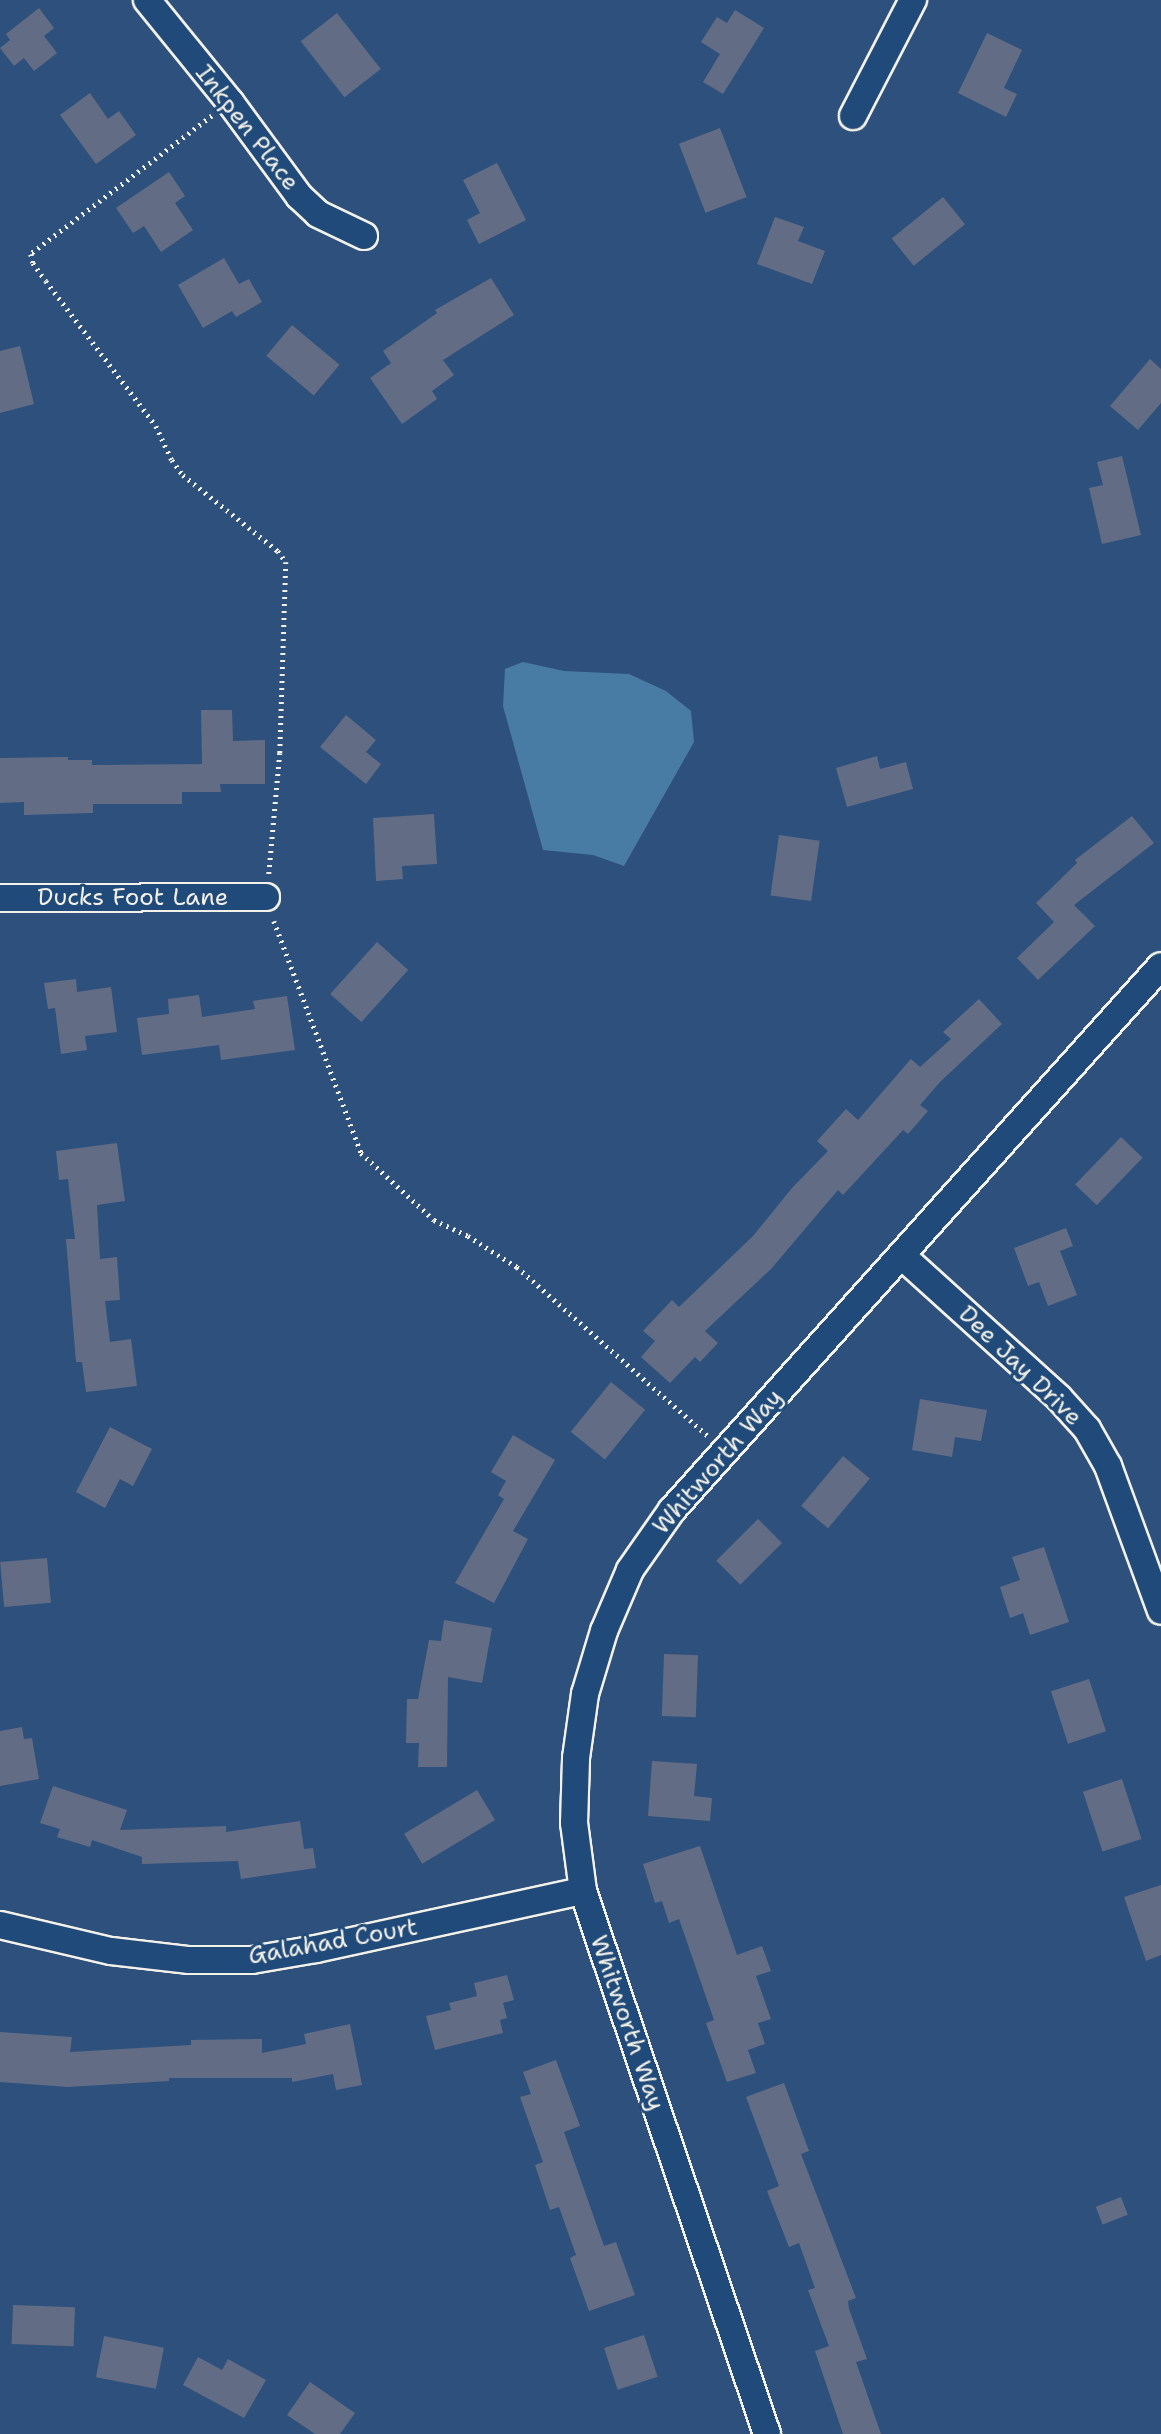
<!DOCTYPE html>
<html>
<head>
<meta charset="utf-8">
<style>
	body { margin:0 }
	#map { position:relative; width:1161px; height:2434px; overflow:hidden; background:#2d517c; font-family:"Shantell Sans",sans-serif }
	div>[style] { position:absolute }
	.water>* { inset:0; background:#487ca5 }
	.building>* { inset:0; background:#636c85; transform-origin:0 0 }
	.path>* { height:4.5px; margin-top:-2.25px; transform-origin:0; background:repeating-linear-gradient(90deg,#f4f1e8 0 2px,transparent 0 7px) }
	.roads { filter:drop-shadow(2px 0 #f4f1e8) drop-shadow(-2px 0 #f4f1e8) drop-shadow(0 2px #f4f1e8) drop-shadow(0 -2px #f4f1e8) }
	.street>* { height:26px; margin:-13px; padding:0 13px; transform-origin:13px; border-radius:13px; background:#1f4a7a }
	span { translate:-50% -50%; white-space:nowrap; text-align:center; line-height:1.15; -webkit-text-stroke:6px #1f4a7a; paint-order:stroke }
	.street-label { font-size:24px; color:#f4f1e8 }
</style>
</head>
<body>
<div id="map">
	<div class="water">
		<i style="clip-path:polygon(523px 662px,564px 671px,629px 674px,666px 691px,691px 711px,694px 742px,624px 866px,593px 855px,543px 850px,503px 706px,505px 669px)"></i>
	</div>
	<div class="building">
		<i style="clip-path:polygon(39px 8px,54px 28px,44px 36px,57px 53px,34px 71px,24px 58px,14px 66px,0 48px,10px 40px,6px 34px)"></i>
		<i style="clip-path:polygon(735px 10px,764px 28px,723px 94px,703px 82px,720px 54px,701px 42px,717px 17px,727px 23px)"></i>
		<i style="left:337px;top:13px;width:71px;height:46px;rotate:52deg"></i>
		<i style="clip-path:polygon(987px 33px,1022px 50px,1004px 88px,1017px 94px,1006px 117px,958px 93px)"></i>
		<i style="clip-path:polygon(90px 93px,108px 119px,119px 111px,136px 135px,96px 164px,60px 115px)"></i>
		<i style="left:720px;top:128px;width:74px;height:44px;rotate:69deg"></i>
		<i style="clip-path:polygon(497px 163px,526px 220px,479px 244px,467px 220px,480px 213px,463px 180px)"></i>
		<i style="clip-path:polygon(169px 172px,185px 196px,175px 203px,193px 230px,161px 252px,144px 226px,133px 233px,116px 208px)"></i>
		<i style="left:943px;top:197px;width:35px;height:66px;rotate:51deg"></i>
		<i style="clip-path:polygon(775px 217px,804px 227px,798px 241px,825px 251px,812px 284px,757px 264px)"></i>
		<i style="clip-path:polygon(224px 258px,239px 284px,249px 279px,262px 302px,236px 317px,232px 311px,203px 328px,178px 285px)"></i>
		<i style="clip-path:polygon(491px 278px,514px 315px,443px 360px,454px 375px,432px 391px,437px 399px,402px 424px,370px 378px,391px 363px,383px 351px,437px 313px,435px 310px)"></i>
		<i style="left:292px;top:325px;width:62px;height:40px;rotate:40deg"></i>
		<i style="clip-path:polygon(20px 346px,34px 404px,0 413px,0 351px)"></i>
		<i style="clip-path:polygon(1150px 359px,1161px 369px,1161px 403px,1138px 430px,1110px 406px)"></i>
		<i style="clip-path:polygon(1122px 456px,1141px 535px,1102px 544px,1089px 488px,1103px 485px,1097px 462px)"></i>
		<i style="clip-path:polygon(201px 710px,232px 710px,233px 741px,265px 740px,265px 784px,220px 784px,221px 792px,182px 792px,182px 804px,93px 804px,93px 813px,24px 815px,24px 802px,0 803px,0 758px,68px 757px,68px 760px,92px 760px,92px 765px,202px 764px)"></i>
		<i style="clip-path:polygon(346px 715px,376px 740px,366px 752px,381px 764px,366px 784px,320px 747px)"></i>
		<i style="clip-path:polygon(877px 756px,880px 769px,906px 762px,913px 789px,847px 807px,836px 768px)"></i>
		<i style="clip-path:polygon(434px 814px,437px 864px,402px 866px,403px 879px,376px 881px,373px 818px)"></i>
		<i style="clip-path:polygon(1132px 816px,1154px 843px,1074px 905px,1095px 926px,1038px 980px,1017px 958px,1054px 922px,1036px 903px,1077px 863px,1075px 860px)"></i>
		<i style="left:779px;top:835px;width:41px;height:61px;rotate:8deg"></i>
		<i style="left:377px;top:942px;width:42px;height:70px;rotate:42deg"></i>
		<i style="clip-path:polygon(76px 979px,77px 992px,111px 987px,117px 1032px,85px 1036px,87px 1050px,61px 1054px,55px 1008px,48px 1009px,44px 983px)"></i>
		<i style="clip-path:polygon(199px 995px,202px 1017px,255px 1009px,253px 1001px,287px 996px,295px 1050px,221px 1060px,219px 1045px,142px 1055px,137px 1018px,169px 1014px,168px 999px)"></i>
		<i style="clip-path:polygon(979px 999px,1002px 1024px,941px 1081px,920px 1105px,928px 1111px,908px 1134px,903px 1130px,843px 1195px,838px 1190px,771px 1269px,705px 1331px,718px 1343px,700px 1362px,695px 1357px,670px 1383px,641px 1357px,655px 1341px,643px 1331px,672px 1300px,679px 1307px,753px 1236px,792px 1188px,828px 1151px,817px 1141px,846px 1109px,858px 1120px,911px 1059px,920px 1067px,951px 1039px,943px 1032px)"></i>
		<i style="left:1121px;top:1137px;width:30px;height:66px;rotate:44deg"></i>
		<i style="clip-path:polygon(117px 1143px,125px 1201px,97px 1205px,100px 1259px,117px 1257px,120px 1300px,105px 1301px,110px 1342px,131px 1339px,137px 1386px,86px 1392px,82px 1362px,76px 1362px,66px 1239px,75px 1239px,68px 1179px,59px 1180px,56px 1151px)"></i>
		<i style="clip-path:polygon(1066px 1228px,1073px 1246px,1060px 1251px,1077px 1295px,1048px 1306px,1039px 1282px,1028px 1286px,1014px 1248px)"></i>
		<i style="left:611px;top:1382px;width:44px;height:64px;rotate:39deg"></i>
		<i style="clip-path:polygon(920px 1399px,987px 1410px,981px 1441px,955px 1437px,952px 1457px,912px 1450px)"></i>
		<i style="clip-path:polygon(110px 1427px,152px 1449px,133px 1486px,120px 1479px,105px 1508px,76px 1492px)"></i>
		<i style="clip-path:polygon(513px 1435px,555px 1460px,513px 1531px,528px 1539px,494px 1603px,455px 1583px,504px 1499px,498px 1495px,506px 1481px,491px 1472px)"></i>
		<i style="left:843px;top:1456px;width:35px;height:65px;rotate:40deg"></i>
		<i style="left:758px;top:1519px;width:34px;height:59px;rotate:45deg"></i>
		<i style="clip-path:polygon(1044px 1547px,1069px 1622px,1030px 1635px,1023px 1613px,1010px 1618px,1000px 1587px,1020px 1580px,1012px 1557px)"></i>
		<i style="left:47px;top:1558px;width:45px;height:47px;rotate:85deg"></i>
		<i style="clip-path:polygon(444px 1620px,492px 1628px,482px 1683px,448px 1677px,447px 1767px,418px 1767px,419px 1743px,406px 1743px,407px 1699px,418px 1699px,429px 1640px,441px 1641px)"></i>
		<i style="left:664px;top:1654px;width:34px;height:62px;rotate:2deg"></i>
		<i style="left:1089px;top:1679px;width:55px;height:40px;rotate:72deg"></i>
		<i style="clip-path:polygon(22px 1727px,24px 1739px,32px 1738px,39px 1779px,0 1786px,0 1731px)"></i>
		<i style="clip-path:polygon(652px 1761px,697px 1764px,694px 1796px,712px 1798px,710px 1821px,648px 1816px)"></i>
		<i style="left:1122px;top:1779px;width:63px;height:41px;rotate:72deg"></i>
		<i style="clip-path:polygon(53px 1786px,127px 1810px,120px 1830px,226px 1826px,226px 1832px,300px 1821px,304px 1849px,313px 1848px,316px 1868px,241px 1879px,238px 1861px,142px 1864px,142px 1857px,92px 1840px,90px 1847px,57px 1837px,60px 1829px,40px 1823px)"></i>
		<i style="left:477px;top:1790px;width:35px;height:85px;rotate:59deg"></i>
		<i style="clip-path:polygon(700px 1846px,737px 1955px,762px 1946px,771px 1971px,756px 1976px,771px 2019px,758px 2023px,765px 2044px,748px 2050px,756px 2073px,727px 2082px,706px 2023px,714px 2020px,679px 1919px,669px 1923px,662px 1901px,655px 1903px,643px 1864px)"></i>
		<i style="clip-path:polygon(1161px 1885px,1161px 1955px,1146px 1961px,1124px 1897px)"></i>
		<i style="clip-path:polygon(507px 1975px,514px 2000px,503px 2003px,507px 2018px,500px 2020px,503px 2033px,435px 2050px,426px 2016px,451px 2010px,449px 2003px,477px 1996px,474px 1983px)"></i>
		<i style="clip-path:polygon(350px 2024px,362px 2085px,336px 2090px,333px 2074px,292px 2082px,292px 2078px,169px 2078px,169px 2081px,68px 2087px,0 2082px,0 2032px,72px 2037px,70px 2052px,191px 2045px,191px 2040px,262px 2039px,262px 2053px,306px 2044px,304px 2034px)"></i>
		<i style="clip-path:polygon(556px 2060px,580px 2126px,564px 2132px,604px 2246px,616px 2242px,635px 2295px,589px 2311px,570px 2258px,576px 2255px,559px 2207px,550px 2210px,535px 2165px,543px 2162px,520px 2097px,531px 2094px,523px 2072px)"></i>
		<i style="clip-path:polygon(784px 2083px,809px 2151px,801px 2154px,856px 2298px,848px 2301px,849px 2309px,867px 2359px,856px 2362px,881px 2434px,843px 2434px,815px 2351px,829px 2346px,808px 2290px,815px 2288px,799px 2243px,789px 2247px,767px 2191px,779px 2186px,746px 2097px)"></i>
		<i style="left:1121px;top:2197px;width:19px;height:27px;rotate:69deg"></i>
		<i style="left:13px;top:2305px;width:62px;height:39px;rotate:2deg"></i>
		<i style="left:644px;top:2335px;width:44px;height:42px;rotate:72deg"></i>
		<i style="left:104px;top:2336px;width:61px;height:42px;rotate:11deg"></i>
		<i style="clip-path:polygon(198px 2357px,222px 2370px,228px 2359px,266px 2380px,244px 2418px,183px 2385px)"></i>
		<i style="clip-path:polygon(310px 2382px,355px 2413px,340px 2434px,315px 2434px,287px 2415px)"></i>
	</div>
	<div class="path">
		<i style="left:212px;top:116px;width:228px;rotate:142.7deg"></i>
		<i style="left:31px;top:254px;width:9px;rotate:77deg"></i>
		<i style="left:33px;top:263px;width:22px;rotate:54deg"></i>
		<i style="left:46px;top:281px;width:182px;rotate:52.8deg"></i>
		<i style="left:156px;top:426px;width:38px;rotate:65deg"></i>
		<i style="left:172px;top:460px;width:19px;rotate:54deg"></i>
		<i style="left:183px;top:475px;width:122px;rotate:38.7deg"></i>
		<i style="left:278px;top:551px;width:14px;rotate:54deg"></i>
		<i style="left:286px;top:562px;width:191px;rotate:91.8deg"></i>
		<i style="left:280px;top:753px;width:122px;rotate:95.2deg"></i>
		<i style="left:274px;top:921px;width:248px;rotate:69.4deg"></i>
		<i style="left:361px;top:1153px;width:99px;rotate:42.5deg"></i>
		<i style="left:434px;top:1220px;width:38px;rotate:25deg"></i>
		<i style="left:468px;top:1236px;width:58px;rotate:32.3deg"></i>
		<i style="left:517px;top:1267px;width:255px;rotate:41.5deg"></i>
	</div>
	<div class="roads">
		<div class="street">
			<i style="left:147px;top:0;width:132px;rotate:50.9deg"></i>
			<i style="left:230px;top:102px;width:117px;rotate:53.7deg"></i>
			<i style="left:299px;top:196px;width:26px;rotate:43deg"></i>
			<i style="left:318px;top:214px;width:51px;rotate:25.6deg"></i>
			<i style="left:853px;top:116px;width:131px;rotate:-62.7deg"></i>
			<i style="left:0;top:898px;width:266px;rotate:-0.2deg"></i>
			<i style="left:901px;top:1255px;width:213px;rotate:42.1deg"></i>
			<i style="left:1059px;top:1398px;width:42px;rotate:47.9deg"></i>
			<i style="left:1087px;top:1429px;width:43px;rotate:60.4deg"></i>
			<i style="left:1108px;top:1466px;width:154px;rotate:69.9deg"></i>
			<i style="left:0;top:1925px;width:114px;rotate:13.2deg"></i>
			<i style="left:111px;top:1951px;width:79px;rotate:6.6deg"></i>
			<i style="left:189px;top:1960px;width:63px"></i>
			<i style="left:252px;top:1960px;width:65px;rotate:-9.8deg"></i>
			<i style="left:316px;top:1949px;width:273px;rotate:-12.3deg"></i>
			<i style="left:767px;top:2434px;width:573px;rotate:-108.72deg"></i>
			<i style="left:583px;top:1891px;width:69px;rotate:-97.5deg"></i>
			<i style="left:574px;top:1823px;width:65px;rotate:-88.2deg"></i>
			<i style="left:576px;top:1758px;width:65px;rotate:-82deg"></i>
			<i style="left:585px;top:1694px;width:66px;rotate:-73.2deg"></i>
			<i style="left:604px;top:1631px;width:66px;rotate:-66.9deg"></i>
			<i style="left:630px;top:1570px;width:73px;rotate:-55deg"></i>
			<i style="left:672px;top:1510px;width:731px;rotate:-48.05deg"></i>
		</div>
	</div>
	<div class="street-label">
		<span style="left:247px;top:128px;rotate:52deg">Inkpen Place</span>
		<span style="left:133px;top:898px">Ducks Foot Lane</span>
		<span style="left:1020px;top:1366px;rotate:44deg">Dee Jay Drive</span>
		<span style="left:718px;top:1462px;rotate:-49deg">Whitworth Way</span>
		<span style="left:333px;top:1942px;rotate:-10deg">Galahad Court</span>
		<span style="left:627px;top:2023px;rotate:71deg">Whitworth Way</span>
	</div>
</div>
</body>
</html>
